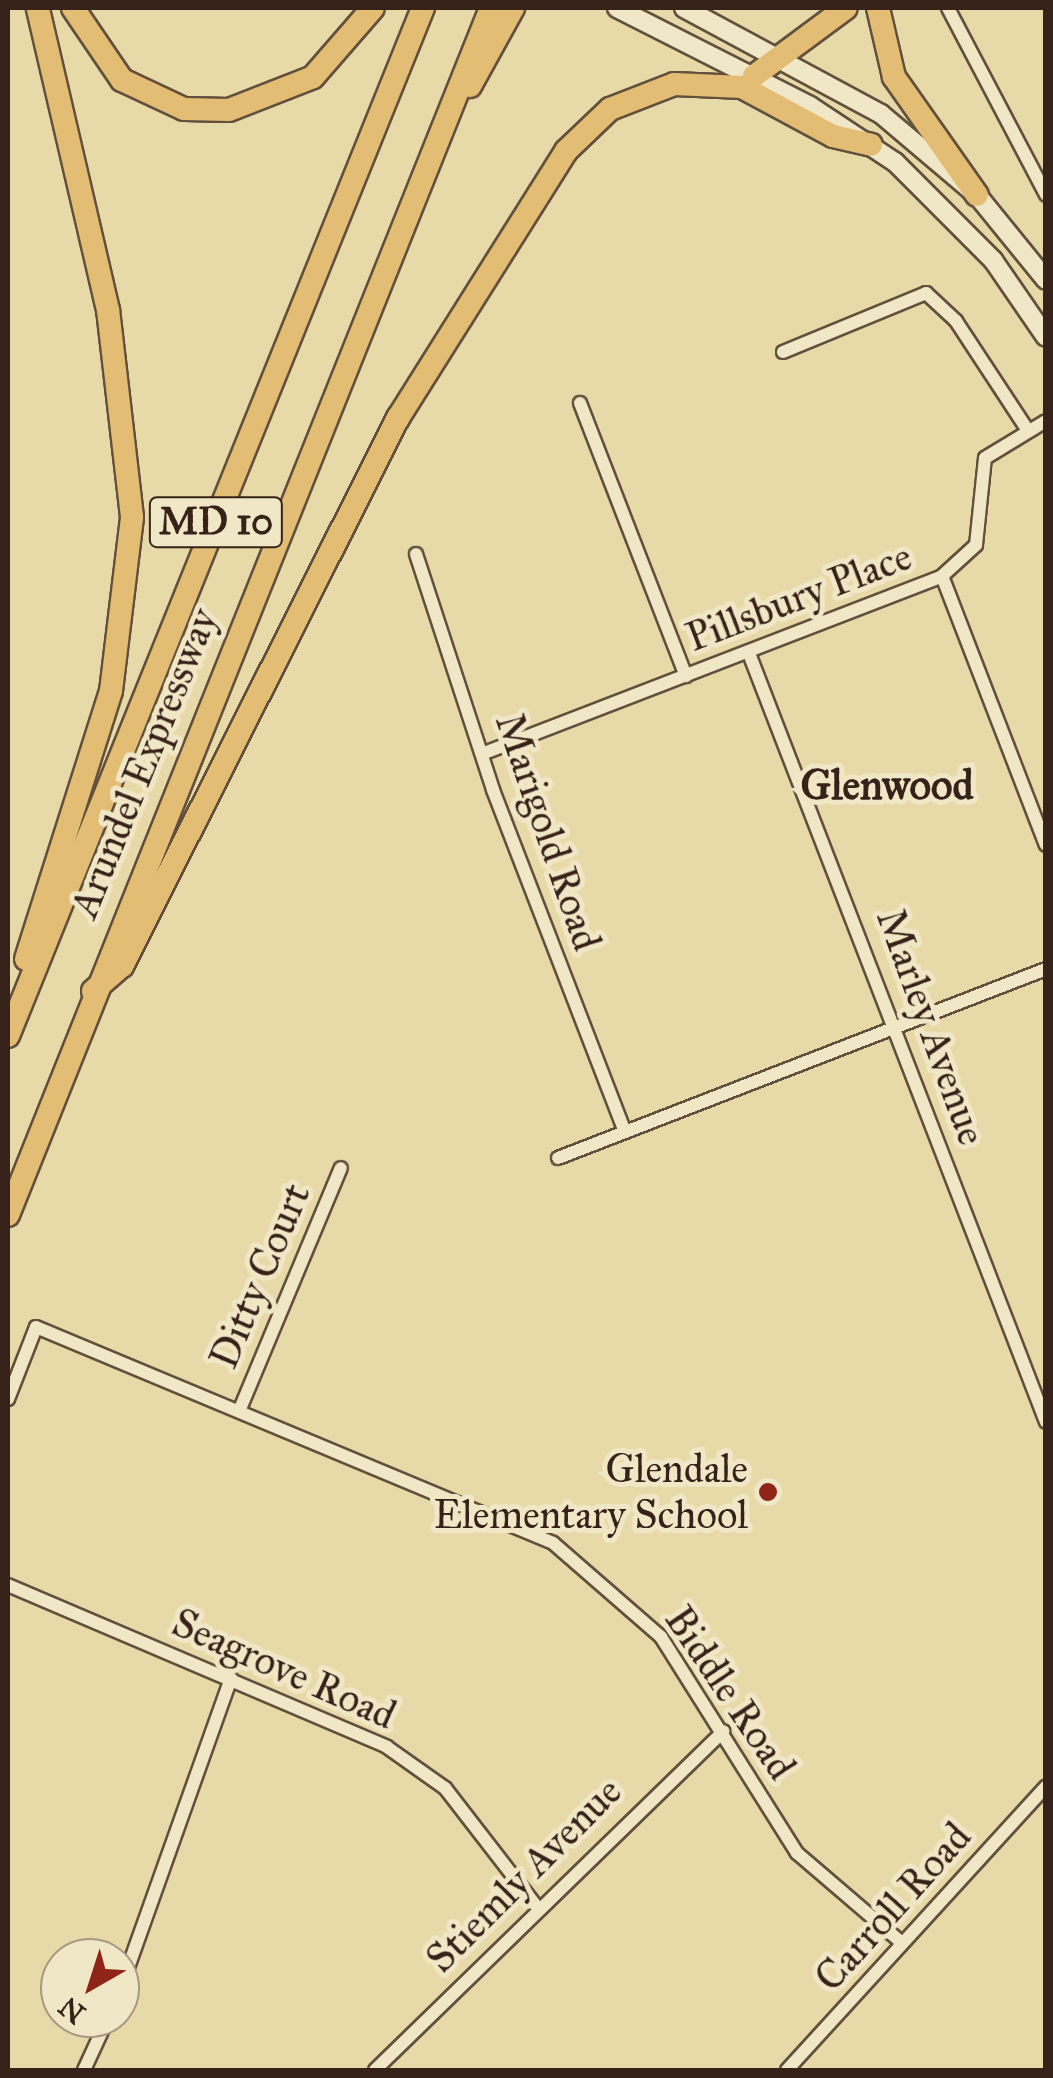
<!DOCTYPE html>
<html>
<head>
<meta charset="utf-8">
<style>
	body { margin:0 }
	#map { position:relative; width:1053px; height:2078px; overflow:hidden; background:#e8daa8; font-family:"IM FELL Great Primer",serif }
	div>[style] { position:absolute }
	.roads { filter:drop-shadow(2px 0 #62503d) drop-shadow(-2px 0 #62503d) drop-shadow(0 2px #62503d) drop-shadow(0 -2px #62503d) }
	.minor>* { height:12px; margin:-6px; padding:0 6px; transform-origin:6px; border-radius:6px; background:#f0e7c6 }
	.secondary>* { height:18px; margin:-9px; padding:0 9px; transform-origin:9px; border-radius:9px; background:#f0e7c6 }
	.motorway>* { height:22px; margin:-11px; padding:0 11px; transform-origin:11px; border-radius:11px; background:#e4bd74 }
	.dots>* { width:28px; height:28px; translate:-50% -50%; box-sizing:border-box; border:5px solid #f0e7c6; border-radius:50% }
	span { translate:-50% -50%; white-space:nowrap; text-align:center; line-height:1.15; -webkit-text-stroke:10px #f0e7c6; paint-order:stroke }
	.shield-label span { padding:2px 8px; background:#f0e7c6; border:2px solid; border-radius:8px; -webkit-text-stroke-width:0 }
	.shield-label { font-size:38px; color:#362219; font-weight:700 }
	.street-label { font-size:40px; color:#362219 }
	.poi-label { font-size:40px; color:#362219 }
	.right { translate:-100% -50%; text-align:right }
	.neighbourhood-label { font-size:42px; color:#362219; font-weight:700 }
	.frame { position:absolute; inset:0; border:10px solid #362219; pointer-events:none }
	.north { position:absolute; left:40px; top:1938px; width:100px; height:100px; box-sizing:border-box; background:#f0e7c6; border:2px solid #a69881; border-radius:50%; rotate:219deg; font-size:28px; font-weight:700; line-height:40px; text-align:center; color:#362219 }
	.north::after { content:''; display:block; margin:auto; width:35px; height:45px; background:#8f2418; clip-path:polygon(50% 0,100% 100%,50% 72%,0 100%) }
</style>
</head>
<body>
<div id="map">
	<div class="roads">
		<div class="minor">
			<i style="left:948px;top:8px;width:211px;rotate:62.3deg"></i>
			<i style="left:783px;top:352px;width:155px;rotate:-22.4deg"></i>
			<i style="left:926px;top:293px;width:41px;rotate:43deg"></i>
			<i style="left:956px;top:321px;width:129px;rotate:56.7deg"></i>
			<i style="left:580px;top:403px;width:293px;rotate:68.8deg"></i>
			<i style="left:416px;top:554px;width:248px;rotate:71.9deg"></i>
			<i style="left:493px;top:790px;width:364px;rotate:68.9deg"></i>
			<i style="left:942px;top:576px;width:288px;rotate:68.9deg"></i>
			<i style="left:750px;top:656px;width:821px;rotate:68.87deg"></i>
			<i style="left:487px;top:752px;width:488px;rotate:-21.1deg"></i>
			<i style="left:942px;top:576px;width:46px;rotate:-42.4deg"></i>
			<i style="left:976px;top:545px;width:87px;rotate:-84.1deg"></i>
			<i style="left:985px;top:458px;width:71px;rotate:-31.2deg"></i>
			<i style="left:558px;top:1158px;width:523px;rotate:-21.17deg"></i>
			<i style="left:8px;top:1399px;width:77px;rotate:-68.7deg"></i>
			<i style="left:36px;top:1327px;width:560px;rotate:22.67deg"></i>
			<i style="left:553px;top:1543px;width:143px;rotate:41deg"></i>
			<i style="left:661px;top:1637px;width:255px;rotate:57.8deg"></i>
			<i style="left:797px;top:1853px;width:138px;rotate:40.6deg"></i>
			<i style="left:240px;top:1409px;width:261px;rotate:-67.3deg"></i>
			<i style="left:8px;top:1585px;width:412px;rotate:23.1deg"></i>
			<i style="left:387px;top:1747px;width:71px;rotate:35.3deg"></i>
			<i style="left:445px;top:1788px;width:150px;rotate:52.3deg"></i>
			<i style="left:120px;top:1990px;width:331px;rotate:-70.4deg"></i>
			<i style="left:84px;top:2070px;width:57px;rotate:-65.2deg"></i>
			<i style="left:375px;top:2070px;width:486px;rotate:-44.2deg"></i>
			<i style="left:787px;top:2070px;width:384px;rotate:-47.6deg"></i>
		</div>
		<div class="secondary">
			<i style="left:617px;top:8px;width:216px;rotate:26.9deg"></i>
			<i style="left:810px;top:106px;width:102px;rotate:33.4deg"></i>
			<i style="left:895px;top:162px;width:139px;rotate:45deg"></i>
			<i style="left:993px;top:260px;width:93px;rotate:55.5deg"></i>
			<i style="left:684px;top:8px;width:224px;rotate:28.3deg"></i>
			<i style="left:881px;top:114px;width:126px;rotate:40.2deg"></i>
			<i style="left:977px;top:195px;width:109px;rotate:50.9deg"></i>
		</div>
		<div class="motorway">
			<i style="left:73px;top:8px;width:87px;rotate:55.8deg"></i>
			<i style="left:122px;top:80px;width:68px;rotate:25.1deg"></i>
			<i style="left:184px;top:109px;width:45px;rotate:1.3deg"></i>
			<i style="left:229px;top:110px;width:90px;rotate:-21.4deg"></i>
			<i style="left:313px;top:77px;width:91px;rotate:-49deg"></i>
			<i style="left:878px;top:8px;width:71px;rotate:76.9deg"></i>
			<i style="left:894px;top:77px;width:144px;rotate:54.9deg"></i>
			<i style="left:754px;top:76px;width:114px;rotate:-36.5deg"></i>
			<i style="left:470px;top:86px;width:89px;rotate:-61.1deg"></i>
			<i style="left:26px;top:959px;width:281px;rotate:-72.4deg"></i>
			<i style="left:111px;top:691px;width:175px;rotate:-83.1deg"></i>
			<i style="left:132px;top:517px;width:208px;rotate:-96.6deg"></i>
			<i style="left:108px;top:310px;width:310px;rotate:-103.1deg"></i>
			<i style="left:93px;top:991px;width:38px;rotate:-41deg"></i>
			<i style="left:122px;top:966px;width:614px;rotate:-63.27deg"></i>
			<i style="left:398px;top:418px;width:315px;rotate:-57.8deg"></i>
			<i style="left:566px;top:151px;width:61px;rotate:-43.7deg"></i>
			<i style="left:610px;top:109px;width:69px;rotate:-21.3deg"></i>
			<i style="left:674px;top:84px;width:68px;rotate:2.5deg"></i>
			<i style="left:742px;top:87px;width:103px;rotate:28.3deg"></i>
			<i style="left:833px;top:136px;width:39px;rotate:13deg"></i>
			<i style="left:8px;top:1036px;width:1109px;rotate:-68.02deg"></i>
			<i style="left:8px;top:1215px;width:1300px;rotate:-68.19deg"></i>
		</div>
	</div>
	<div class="dots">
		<i style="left:768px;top:1492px;background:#8f2418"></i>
	</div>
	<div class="shield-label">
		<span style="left:216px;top:522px">MD 10</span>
	</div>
	<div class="street-label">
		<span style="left:799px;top:597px;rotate:-21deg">Pillsbury Place</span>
		<span style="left:144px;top:763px;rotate:-68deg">Arundel Expressway</span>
		<span style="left:548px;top:832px;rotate:71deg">Marigold Road</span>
		<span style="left:931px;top:1027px;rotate:70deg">Marley Avenue</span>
		<span style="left:260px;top:1276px;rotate:-67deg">Ditty Court</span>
		<span style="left:284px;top:1669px;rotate:24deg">Seagrove Road</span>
		<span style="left:730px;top:1693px;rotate:56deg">Biddle Road</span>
		<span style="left:524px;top:1875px;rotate:-45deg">Stiemly Avenue</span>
		<span style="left:893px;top:1907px;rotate:-48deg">Carroll Road</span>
	</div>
	<div class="poi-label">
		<span class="right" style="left:748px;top:1492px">Glendale<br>Elementary School</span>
	</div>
	<div class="neighbourhood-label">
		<span style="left:887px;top:785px">Glenwood</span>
	</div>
	<div class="frame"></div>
	<div class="north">N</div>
</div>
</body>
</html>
